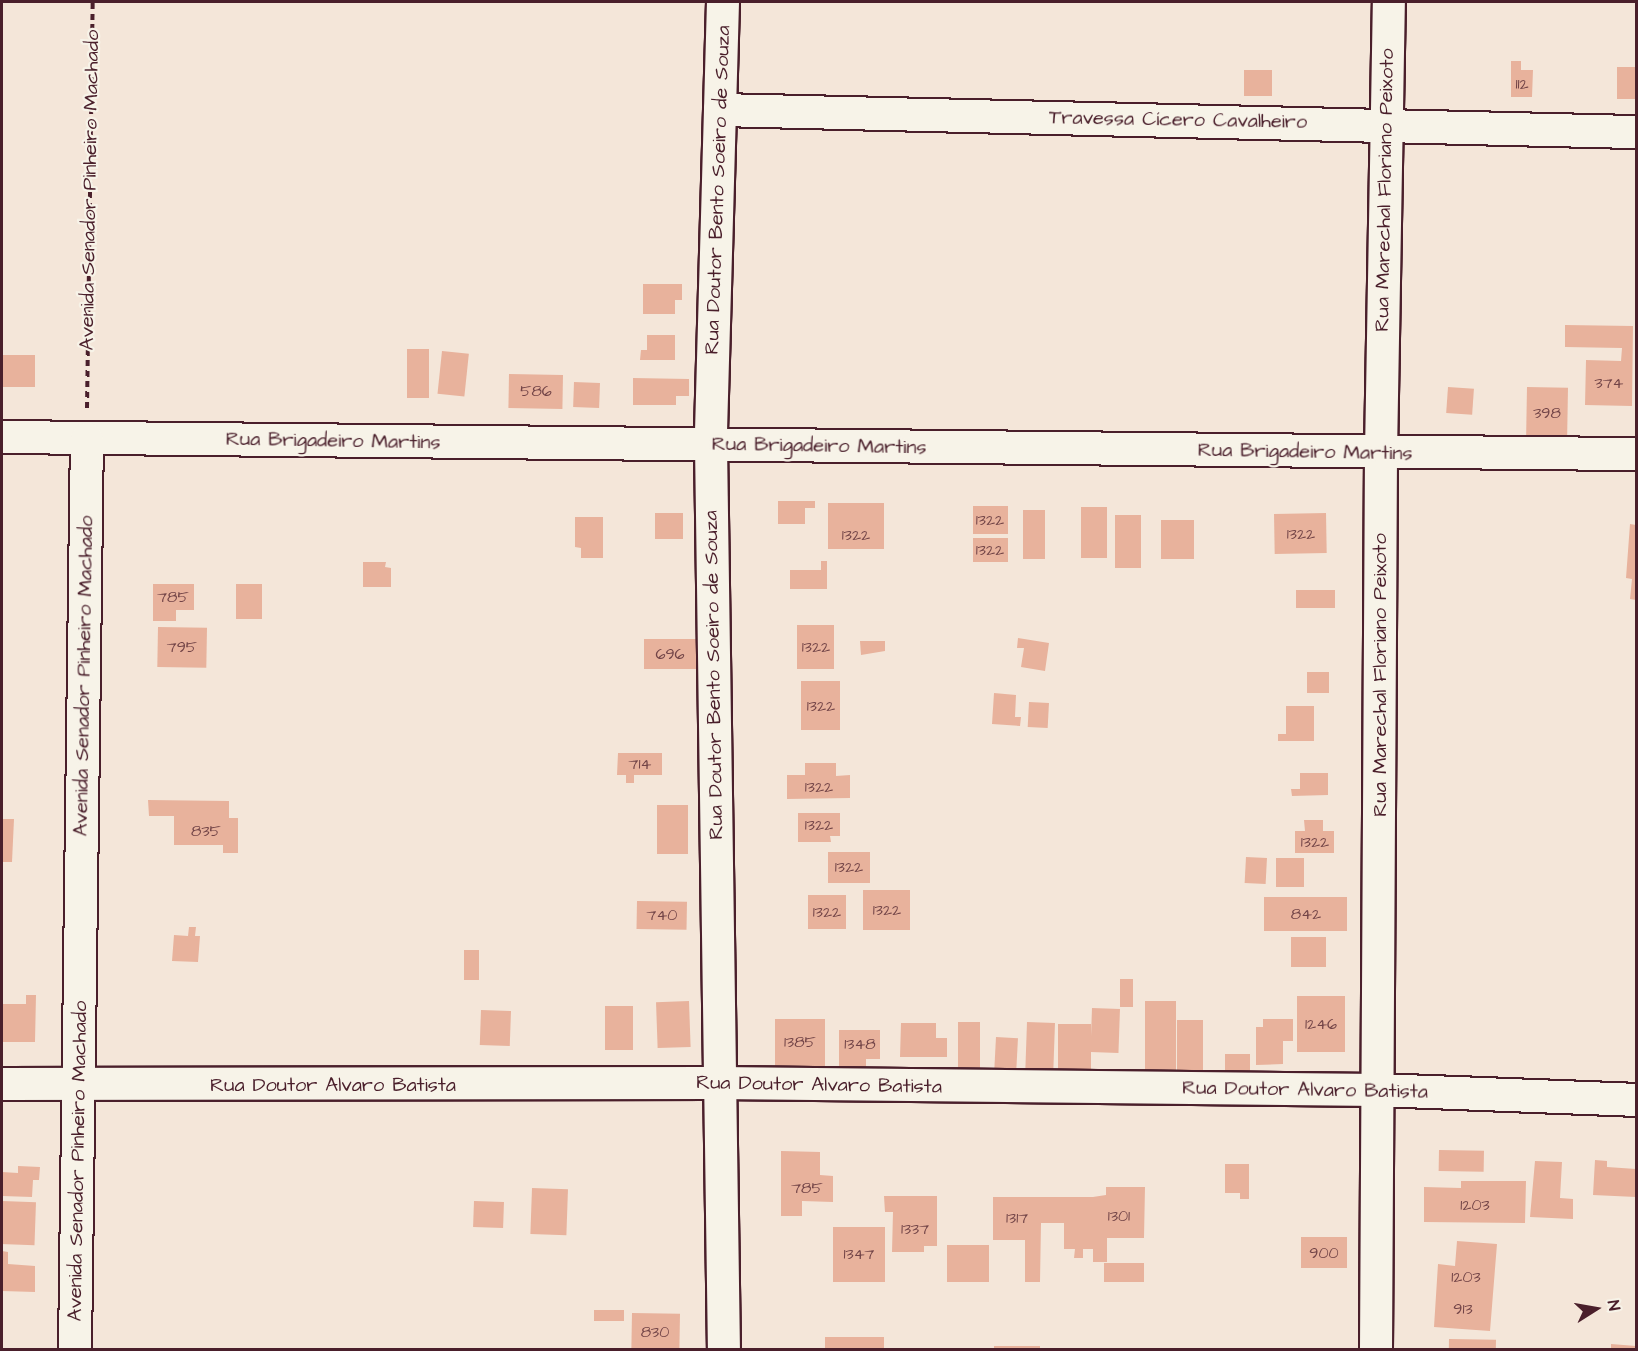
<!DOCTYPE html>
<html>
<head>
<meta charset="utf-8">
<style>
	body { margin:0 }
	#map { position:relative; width:1638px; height:1351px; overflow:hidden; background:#f4e6d9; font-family:"Architects Daughter",sans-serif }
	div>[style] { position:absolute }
	.building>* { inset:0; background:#e8b29c; transform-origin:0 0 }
	.path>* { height:4px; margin-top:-2px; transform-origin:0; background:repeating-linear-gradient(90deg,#4a1f2b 0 6px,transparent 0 10.5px) }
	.roads { filter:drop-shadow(2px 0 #4a1f2b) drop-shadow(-2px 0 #4a1f2b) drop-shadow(0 2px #4a1f2b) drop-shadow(0 -2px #4a1f2b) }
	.minor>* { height:32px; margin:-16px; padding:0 16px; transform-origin:16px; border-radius:16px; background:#f7f3e8 }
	span { translate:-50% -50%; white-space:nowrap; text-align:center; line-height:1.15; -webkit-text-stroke:4.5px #f7f3e8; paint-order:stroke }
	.number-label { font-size:16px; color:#724447 }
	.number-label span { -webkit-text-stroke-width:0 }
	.street-label { font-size:20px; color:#4a1f2b }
	.frame { position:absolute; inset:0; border:3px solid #4a1f2b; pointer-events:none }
	.north { position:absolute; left:1566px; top:1279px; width:60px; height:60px; -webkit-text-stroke:4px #f7f3e8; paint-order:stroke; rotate:79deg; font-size:16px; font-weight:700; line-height:24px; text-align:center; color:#4a1f2b }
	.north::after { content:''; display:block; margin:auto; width:21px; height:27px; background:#4a1f2b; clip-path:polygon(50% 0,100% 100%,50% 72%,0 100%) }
</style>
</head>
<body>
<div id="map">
	<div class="building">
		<i style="clip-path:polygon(1511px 61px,1521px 61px,1521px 70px,1533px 70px,1532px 97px,1511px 97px)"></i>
		<i style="left:1617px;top:67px;width:19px;height:32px"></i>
		<i style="left:1244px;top:70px;width:28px;height:26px"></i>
		<i style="clip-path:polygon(643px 284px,682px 284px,682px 300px,675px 300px,675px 314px,643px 314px)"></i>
		<i style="clip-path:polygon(1565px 325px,1633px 326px,1632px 406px,1585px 405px,1586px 360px,1621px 361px,1622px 348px,1565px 347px)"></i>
		<i style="clip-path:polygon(647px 335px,675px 335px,675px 360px,640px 360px,641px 350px,647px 350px)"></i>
		<i style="left:407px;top:349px;width:22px;height:49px"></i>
		<i style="left:442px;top:351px;width:27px;height:43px;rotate:6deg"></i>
		<i style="left:2px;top:355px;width:33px;height:32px"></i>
		<i style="left:509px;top:374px;width:54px;height:34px;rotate:1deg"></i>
		<i style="clip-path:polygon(633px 378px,689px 379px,689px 396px,676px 396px,676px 405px,633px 405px)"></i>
		<i style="left:574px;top:382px;width:26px;height:25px;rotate:2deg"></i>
		<i style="left:1448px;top:387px;width:26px;height:26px;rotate:4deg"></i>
		<i style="left:1527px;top:387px;width:41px;height:52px;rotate:1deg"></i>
		<i style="clip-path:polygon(778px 501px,815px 501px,815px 508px,805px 508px,805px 524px,778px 524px)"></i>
		<i style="left:828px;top:503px;width:56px;height:46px"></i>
		<i style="left:973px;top:506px;width:35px;height:28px"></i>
		<i style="left:1081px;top:507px;width:26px;height:51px"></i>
		<i style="left:1023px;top:510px;width:22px;height:49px"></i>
		<i style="left:655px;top:513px;width:28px;height:26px"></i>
		<i style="left:1326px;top:513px;width:40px;height:52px;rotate:89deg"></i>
		<i style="left:1115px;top:515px;width:26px;height:53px"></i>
		<i style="clip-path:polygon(575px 517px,603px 517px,603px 558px,581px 558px,581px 548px,575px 547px)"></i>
		<i style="left:1194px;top:520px;width:39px;height:33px;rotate:90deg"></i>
		<i style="clip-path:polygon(1630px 524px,1636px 525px,1636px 600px,1630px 599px,1632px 579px,1626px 578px)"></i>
		<i style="left:973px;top:538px;width:35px;height:24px"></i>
		<i style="clip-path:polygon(821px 561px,827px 561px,827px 589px,790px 589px,790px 570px,821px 570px)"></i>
		<i style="clip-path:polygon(363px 562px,386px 562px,385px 567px,391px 568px,391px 587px,363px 587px)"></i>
		<i style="clip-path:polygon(153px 584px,194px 584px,194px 610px,176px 610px,176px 621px,153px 621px)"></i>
		<i style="left:236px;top:584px;width:26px;height:35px"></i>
		<i style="left:1296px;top:590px;width:39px;height:18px"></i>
		<i style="left:797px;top:625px;width:37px;height:44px"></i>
		<i style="left:158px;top:627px;width:49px;height:40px;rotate:1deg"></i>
		<i style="clip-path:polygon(1018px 638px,1049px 643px,1045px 671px,1021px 667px,1024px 648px,1017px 648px)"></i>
		<i style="left:644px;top:639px;width:53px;height:30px"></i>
		<i style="clip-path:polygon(860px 641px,885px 641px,885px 651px,861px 655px)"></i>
		<i style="left:1307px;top:672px;width:22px;height:21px"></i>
		<i style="left:801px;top:681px;width:39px;height:49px"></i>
		<i style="clip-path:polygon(994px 693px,1016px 695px,1015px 717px,1021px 717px,1020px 726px,992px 724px)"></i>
		<i style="left:1029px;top:702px;width:20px;height:25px;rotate:3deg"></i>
		<i style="clip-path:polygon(1286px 706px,1314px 706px,1314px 741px,1278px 741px,1278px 734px,1286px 734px)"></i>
		<i style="clip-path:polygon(618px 753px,662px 753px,662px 775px,634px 775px,634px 783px,626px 783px,626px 775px,617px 775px)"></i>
		<i style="clip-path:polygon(805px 763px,836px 763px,836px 776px,850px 775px,850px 798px,787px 799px,787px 775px,805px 775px)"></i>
		<i style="clip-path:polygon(1300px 773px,1328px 773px,1328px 795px,1292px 796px,1291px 789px,1300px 789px)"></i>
		<i style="clip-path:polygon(148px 800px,229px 801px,229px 818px,238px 818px,238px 853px,223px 853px,223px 845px,174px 845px,174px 816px,149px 816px)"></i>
		<i style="left:657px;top:805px;width:31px;height:49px"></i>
		<i style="clip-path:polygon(798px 813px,840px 813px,840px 836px,830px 836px,831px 842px,798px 842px)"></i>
		<i style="clip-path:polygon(2px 819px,14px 819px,12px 862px,2px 862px)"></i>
		<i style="clip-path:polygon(1304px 820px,1323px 820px,1323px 831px,1334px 831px,1334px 853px,1295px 853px,1295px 831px,1305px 831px)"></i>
		<i style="left:828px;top:852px;width:42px;height:31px"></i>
		<i style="left:1246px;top:857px;width:21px;height:26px;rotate:3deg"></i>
		<i style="left:1276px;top:858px;width:28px;height:29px"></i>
		<i style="left:863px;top:890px;width:47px;height:40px"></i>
		<i style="left:808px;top:895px;width:38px;height:34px"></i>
		<i style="left:1347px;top:897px;width:34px;height:83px;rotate:90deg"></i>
		<i style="left:637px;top:901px;width:50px;height:28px;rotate:1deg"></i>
		<i style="clip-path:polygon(189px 927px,196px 927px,195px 936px,200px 936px,198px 962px,172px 961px,174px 935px,188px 936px)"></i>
		<i style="left:1291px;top:937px;width:35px;height:30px"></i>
		<i style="left:464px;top:950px;width:15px;height:30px"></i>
		<i style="left:1120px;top:979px;width:13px;height:28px"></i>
		<i style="clip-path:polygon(26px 995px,36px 995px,35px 1042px,2px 1042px,2px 1004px,26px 1004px)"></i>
		<i style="left:1297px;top:996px;width:48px;height:56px"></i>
		<i style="left:689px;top:1001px;width:46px;height:33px;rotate:88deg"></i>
		<i style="left:1145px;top:1001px;width:31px;height:72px"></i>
		<i style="left:633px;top:1006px;width:44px;height:28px;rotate:90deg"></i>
		<i style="left:1092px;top:1008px;width:28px;height:44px;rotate:2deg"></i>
		<i style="left:481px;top:1010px;width:30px;height:35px;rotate:2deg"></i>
		<i style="left:775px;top:1019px;width:50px;height:47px"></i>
		<i style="clip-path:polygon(1263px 1019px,1293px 1019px,1293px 1041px,1283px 1041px,1283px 1064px,1256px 1065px,1256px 1027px,1263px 1027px)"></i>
		<i style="left:1177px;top:1020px;width:26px;height:52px"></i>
		<i style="left:958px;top:1022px;width:22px;height:50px"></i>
		<i style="left:1027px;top:1022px;width:28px;height:51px;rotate:2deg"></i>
		<i style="clip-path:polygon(901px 1023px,936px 1023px,936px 1038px,947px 1038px,947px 1057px,900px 1057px)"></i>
		<i style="left:1058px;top:1024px;width:33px;height:50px"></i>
		<i style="clip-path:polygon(839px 1030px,880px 1030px,880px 1059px,866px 1059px,866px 1067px,839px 1066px)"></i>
		<i style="left:996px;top:1037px;width:22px;height:37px;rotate:3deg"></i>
		<i style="left:1225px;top:1054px;width:25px;height:19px"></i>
		<i style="left:1439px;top:1150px;width:45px;height:21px;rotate:1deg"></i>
		<i style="clip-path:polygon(781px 1151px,820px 1152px,820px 1175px,833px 1176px,833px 1202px,802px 1201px,802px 1216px,781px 1216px)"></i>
		<i style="clip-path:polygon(1595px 1160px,1607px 1161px,1607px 1167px,1636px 1169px,1636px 1197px,1593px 1195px)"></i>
		<i style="clip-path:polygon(1535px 1161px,1562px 1162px,1560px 1198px,1573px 1199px,1573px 1219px,1530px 1217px)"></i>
		<i style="clip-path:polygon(1225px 1164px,1249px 1164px,1249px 1199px,1240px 1199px,1240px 1193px,1225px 1193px)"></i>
		<i style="clip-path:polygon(18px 1166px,40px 1167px,39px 1180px,33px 1180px,32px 1197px,2px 1196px,2px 1172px,18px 1173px)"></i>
		<i style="clip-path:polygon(1461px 1181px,1526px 1181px,1525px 1223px,1424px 1222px,1424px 1187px,1461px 1188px)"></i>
		<i style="clip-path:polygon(1106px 1187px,1145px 1187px,1144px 1238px,1107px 1238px,1107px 1262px,1093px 1262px,1093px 1249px,1083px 1249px,1083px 1258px,1074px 1258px,1075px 1249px,1064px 1249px,1064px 1223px,1041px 1223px,1040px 1282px,1025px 1282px,1025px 1240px,993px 1240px,993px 1197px,1093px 1197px,1106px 1195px)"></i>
		<i style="left:532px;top:1188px;width:36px;height:46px;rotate:2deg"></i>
		<i style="clip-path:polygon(884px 1196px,937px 1196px,937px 1246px,924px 1246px,924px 1252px,892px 1252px,893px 1212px,885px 1212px)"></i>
		<i style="left:2px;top:1201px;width:34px;height:43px;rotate:2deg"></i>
		<i style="left:474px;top:1201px;width:30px;height:26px;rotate:2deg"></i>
		<i style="left:833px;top:1227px;width:52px;height:55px"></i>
		<i style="left:1301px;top:1237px;width:46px;height:31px"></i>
		<i style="clip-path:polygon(1457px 1241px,1497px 1244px,1490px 1331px,1434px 1327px,1438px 1264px,1455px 1266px)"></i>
		<i style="left:947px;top:1245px;width:42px;height:37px"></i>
		<i style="clip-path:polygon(2px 1251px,8px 1252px,8px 1264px,35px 1266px,35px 1292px,2px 1291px)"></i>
		<i style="left:1104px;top:1263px;width:40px;height:19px"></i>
		<i style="left:594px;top:1310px;width:30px;height:11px"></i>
		<i style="left:632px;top:1313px;width:48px;height:37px;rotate:1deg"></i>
		<i style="left:825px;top:1337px;width:59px;height:13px"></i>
		<i style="left:1449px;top:1339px;width:47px;height:11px;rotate:1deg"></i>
		<i style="clip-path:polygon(1611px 1344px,1636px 1346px,1636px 1350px,1611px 1350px)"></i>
		<i style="left:994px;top:1346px;width:46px;height:4px"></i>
	</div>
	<div class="path">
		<i style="left:87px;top:408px;width:406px;rotate:-89.2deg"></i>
	</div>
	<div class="roads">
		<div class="minor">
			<i style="left:723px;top:2px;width:443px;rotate:91.6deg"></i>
			<i style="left:711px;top:445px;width:905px;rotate:89.18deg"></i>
			<i style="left:720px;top:110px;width:916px;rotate:1.38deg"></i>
			<i style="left:2px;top:437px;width:1634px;rotate:0.6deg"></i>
			<i style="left:2px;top:1084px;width:716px;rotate:-0.08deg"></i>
			<i style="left:718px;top:1083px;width:660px;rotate:0.61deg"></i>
			<i style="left:1378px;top:1090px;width:258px;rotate:2.2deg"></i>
			<i style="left:75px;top:1350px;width:911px;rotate:-89.25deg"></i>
			<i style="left:1376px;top:1350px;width:897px;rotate:-89.68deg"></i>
			<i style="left:1381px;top:453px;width:451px;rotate:-89deg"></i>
		</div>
	</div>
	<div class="number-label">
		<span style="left:1522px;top:84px">112</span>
		<span style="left:1609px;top:383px">374</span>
		<span style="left:536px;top:391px">586</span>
		<span style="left:1547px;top:413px">398</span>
		<span style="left:990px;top:520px">1322</span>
		<span style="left:1301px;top:534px">1322</span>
		<span style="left:856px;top:535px">1322</span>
		<span style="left:990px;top:550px">1322</span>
		<span style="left:173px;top:597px">785</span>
		<span style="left:182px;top:647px">795</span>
		<span style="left:816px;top:647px">1322</span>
		<span style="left:670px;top:654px">696</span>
		<span style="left:821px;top:706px">1322</span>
		<span style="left:640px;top:764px">714</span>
		<span style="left:819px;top:787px">1322</span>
		<span style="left:819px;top:825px">1322</span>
		<span style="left:206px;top:831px">835</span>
		<span style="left:1315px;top:842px">1322</span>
		<span style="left:849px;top:867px">1322</span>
		<span style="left:887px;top:910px">1322</span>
		<span style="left:827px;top:912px">1322</span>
		<span style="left:1306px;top:914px">842</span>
		<span style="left:662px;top:915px">740</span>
		<span style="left:1321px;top:1024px">1246</span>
		<span style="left:800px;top:1042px">1385</span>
		<span style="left:860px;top:1044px">1348</span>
		<span style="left:807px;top:1188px">785</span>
		<span style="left:1475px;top:1205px">1203</span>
		<span style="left:1119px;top:1216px">1301</span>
		<span style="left:1017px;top:1218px">1317</span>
		<span style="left:915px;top:1229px">1337</span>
		<span style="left:1324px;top:1253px">900</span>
		<span style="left:859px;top:1254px">1347</span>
		<span style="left:1466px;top:1277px">1203</span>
		<span style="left:1463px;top:1309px">913</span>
		<span style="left:655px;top:1332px">830</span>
	</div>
	<div class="street-label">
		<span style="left:1178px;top:120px;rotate:1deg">Travessa Cícero Cavalheiro</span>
		<span style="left:90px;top:190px;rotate:-89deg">Avenida Senador Pinheiro Machado</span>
		<span style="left:718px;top:190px;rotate:-88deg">Rua Doutor Bento Soeiro de Souza</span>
		<span style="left:1385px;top:190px;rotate:-89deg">Rua Marechal Floriano Peixoto</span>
		<span style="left:333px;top:441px;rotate:1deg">Rua Brigadeiro Martins</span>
		<span style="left:819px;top:446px;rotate:1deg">Rua Brigadeiro Martins</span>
		<span style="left:1305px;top:452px;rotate:1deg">Rua Brigadeiro Martins</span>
		<span style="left:714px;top:675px;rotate:-91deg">Rua Doutor Bento Soeiro de Souza</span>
		<span style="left:1380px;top:675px;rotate:-90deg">Rua Marechal Floriano Peixoto</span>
		<span style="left:84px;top:676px;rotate:-89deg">Avenida Senador Pinheiro Machado</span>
		<span style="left:333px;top:1085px">Rua Doutor Alvaro Batista</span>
		<span style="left:819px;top:1085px;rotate:1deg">Rua Doutor Alvaro Batista</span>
		<span style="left:1305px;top:1090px;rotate:1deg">Rua Doutor Alvaro Batista</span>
		<span style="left:78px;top:1161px;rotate:-89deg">Avenida Senador Pinheiro Machado</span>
	</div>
	<div class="frame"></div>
	<div class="north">N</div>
</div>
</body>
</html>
